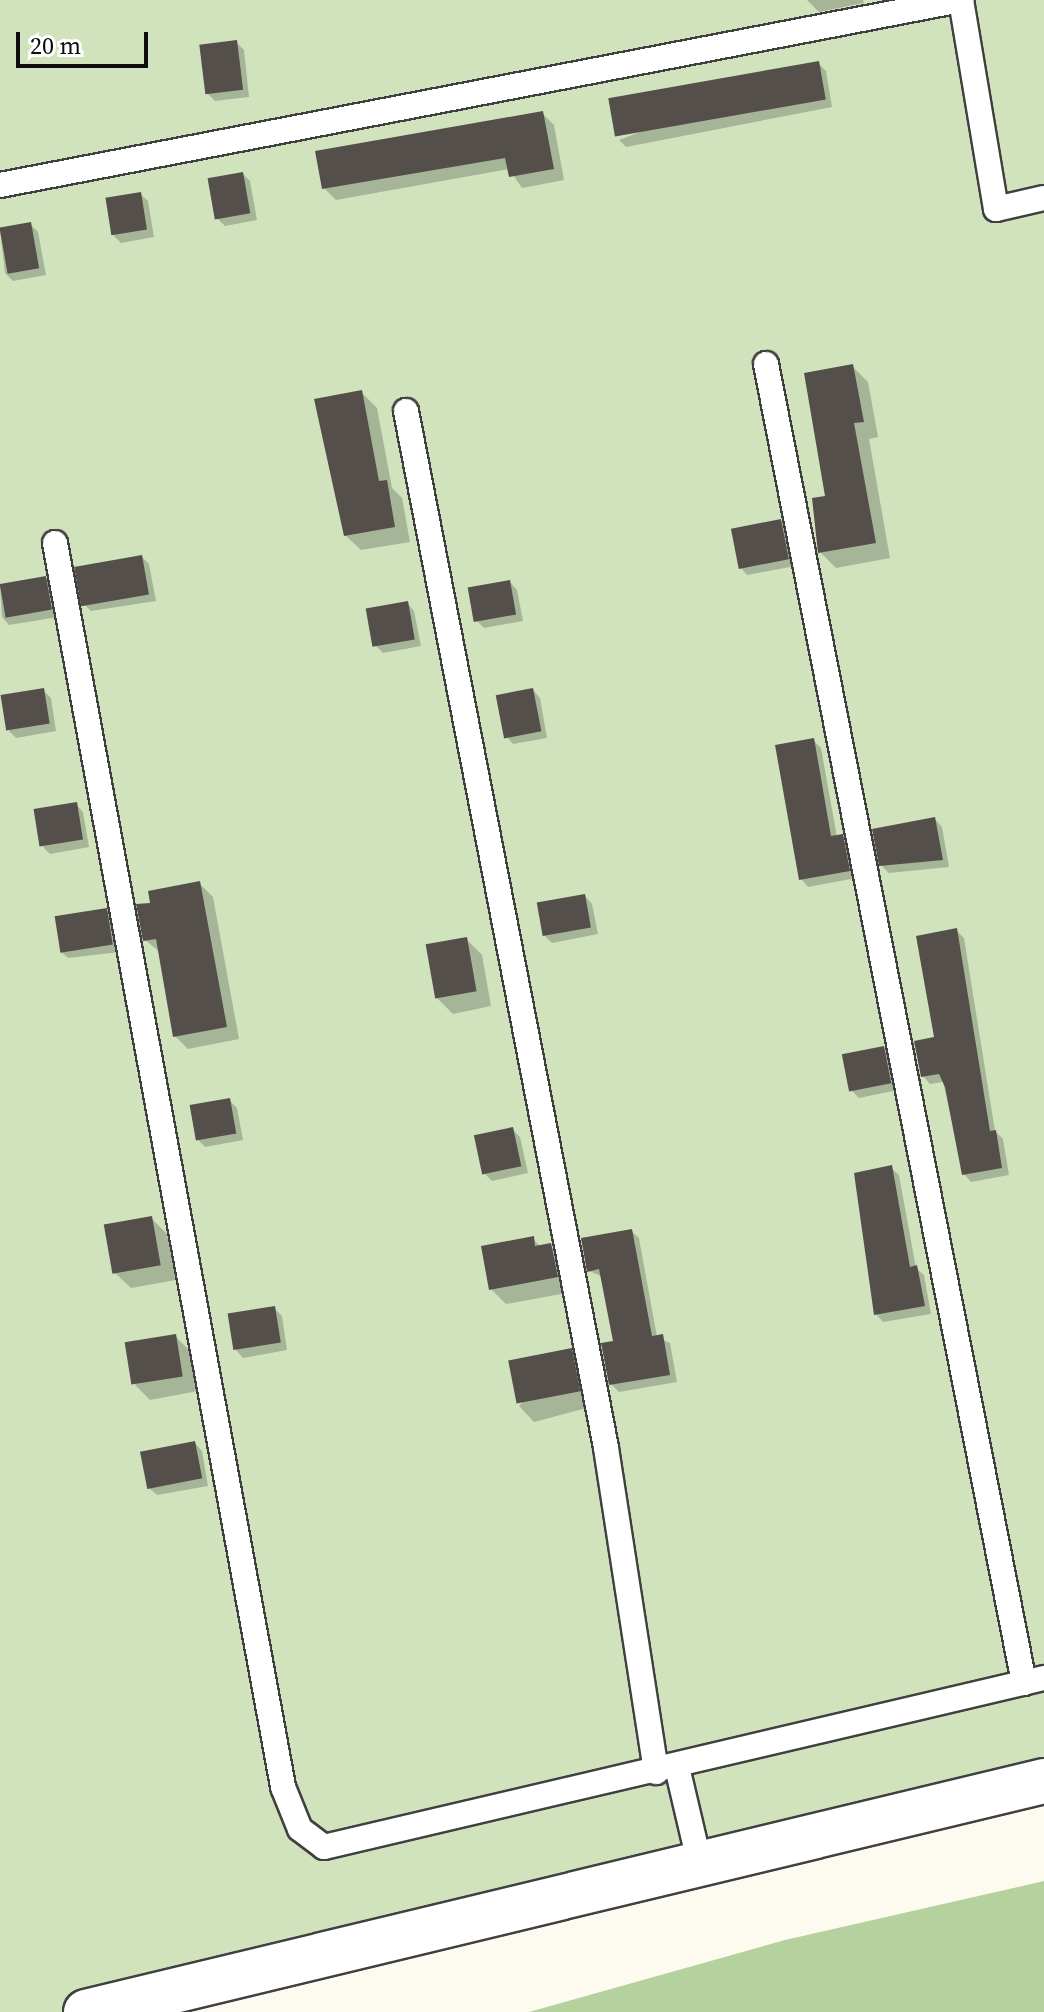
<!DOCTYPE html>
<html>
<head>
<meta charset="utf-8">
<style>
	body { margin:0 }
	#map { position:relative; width:1044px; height:2012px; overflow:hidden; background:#fdfaef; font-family:"Source Serif 4",serif }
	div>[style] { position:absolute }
	.green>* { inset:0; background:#d0e3bd }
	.forest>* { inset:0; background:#b4d19e }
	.shadow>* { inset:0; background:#0003 }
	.building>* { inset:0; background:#544f4b; transform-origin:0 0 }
	.roads { filter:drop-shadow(2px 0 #404040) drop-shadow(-2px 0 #404040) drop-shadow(0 2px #404040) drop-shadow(0 -2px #404040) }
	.service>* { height:24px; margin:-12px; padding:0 12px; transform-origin:12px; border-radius:12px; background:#fff }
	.minor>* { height:44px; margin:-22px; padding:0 22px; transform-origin:22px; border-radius:22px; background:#fff }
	span { translate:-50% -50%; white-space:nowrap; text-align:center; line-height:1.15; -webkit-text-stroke:8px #fff; paint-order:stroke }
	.scale { position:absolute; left:16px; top:32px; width:132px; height:36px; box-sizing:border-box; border:4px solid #0d0d0d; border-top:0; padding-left:10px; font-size:24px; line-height:28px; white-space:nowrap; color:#0d0d0d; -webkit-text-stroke:6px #fff; paint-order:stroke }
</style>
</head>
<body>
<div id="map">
	<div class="green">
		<i style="clip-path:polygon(0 0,1044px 0,1044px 1781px,86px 2012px,0 2012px)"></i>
	</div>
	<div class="forest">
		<i style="clip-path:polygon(1044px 1881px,1044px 2012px,529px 2012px,785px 1940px)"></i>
	</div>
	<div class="shadow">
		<i style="clip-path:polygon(807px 0,863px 0,864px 3px,819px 12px)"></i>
		<i style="clip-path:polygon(236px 42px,244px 50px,249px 97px,215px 101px,207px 93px)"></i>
		<i style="clip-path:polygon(819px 64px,826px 71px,832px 107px,626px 147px,619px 140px)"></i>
		<i style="clip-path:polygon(542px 113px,554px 125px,564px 180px,522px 188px,509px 169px,336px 200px,324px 188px)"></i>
		<i style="clip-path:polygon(243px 174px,250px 181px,257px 220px,225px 226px,218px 219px)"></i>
		<i style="clip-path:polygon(140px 194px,148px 201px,154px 237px,121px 243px,114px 236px)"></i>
		<i style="clip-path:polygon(30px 224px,38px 232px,46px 275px,13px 281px,5px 273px,0 230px)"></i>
		<i style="clip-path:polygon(852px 366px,868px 382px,878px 437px,869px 439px,890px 558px,836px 568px,820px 552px)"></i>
		<i style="clip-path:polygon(361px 392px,377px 408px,392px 488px,402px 498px,410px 542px,361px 550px,345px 535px)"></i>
		<i style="clip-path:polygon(780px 521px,788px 529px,795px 566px,747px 575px,740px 567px)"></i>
		<i style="clip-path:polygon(142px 557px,149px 564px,156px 601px,91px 611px,83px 603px)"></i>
		<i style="clip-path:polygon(45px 578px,53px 586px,58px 617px,9px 625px,2px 617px,0 586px)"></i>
		<i style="clip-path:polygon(510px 582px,517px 590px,523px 621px,484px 628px,476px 620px)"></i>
		<i style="clip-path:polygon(407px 603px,414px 611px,421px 646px,383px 653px,375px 645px)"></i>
		<i style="clip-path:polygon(533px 690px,540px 698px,547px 738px,513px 744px,506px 736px)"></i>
		<i style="clip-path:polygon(44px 691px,51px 698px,56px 731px,16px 738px,9px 731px)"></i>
		<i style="clip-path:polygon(813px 740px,821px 748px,837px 837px,850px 844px,856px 878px,808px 887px,801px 879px)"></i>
		<i style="clip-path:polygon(76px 804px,83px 812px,89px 847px,50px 854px,43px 847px)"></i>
		<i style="clip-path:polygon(935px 819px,942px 827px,949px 867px,889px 873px,881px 865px)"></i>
		<i style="clip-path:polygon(200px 884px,213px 897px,239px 1039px,188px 1049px,175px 1036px,161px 953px,145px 940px,152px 904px)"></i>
		<i style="clip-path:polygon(585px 896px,592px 904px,598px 934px,552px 943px,544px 935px)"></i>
		<i style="clip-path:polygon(106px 910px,114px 918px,120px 952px,68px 958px,60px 951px)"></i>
		<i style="clip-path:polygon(956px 930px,964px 938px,995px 1131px,1003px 1139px,1009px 1175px,971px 1182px,964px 1174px,943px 1082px,930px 1084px,923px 1076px,937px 1039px)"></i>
		<i style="clip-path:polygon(466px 939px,482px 955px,491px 1006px,453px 1014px,437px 998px)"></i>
		<i style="clip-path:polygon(883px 1048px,891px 1055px,898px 1090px,859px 1098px,851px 1090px)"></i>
		<i style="clip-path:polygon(229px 1100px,237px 1108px,243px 1140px,205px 1147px,198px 1140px)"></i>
		<i style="clip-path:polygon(512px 1129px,520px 1137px,528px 1173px,492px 1181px,484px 1173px)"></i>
		<i style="clip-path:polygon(891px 1168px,899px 1175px,916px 1268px,924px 1275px,931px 1314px,883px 1322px,876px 1314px)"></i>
		<i style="clip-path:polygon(151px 1218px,167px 1234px,176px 1280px,131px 1288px,115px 1273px)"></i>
		<i style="clip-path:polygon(631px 1231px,639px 1238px,657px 1337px,670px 1343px,677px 1382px,619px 1392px,611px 1384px,615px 1342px,603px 1277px,589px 1271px)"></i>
		<i style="clip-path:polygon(533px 1239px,541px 1247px,551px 1246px,566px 1261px,572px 1292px,506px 1304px,491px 1289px)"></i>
		<i style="clip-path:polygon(274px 1308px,282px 1316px,287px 1350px,243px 1358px,236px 1350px)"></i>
		<i style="clip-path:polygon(175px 1336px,191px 1352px,198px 1391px,150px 1400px,135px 1385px)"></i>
		<i style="clip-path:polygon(571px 1350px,587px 1366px,594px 1406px,534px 1422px,519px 1406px)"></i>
		<i style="clip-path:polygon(195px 1443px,202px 1451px,208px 1486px,157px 1495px,149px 1488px)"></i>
	</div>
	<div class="building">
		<i style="left:237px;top:40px;width:50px;height:38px;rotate:83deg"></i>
		<i style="left:819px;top:61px;width:39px;height:214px;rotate:80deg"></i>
		<i style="clip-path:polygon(543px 111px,554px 169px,509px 177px,505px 158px,322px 189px,315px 151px)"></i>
		<i style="left:243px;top:172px;width:42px;height:36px;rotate:80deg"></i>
		<i style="left:141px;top:192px;width:38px;height:36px;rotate:81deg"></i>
		<i style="left:31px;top:222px;width:47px;height:32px;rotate:80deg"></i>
		<i style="clip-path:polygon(853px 364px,864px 422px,854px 423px,876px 543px,818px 553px,812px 498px,825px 496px,804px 373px)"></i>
		<i style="clip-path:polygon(362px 390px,379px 481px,387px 480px,395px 527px,344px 536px,314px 399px)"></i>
		<i style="left:781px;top:519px;width:41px;height:51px;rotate:79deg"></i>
		<i style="left:142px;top:555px;width:40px;height:69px;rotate:80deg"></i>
		<i style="left:46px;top:576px;width:34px;height:47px;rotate:80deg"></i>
		<i style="left:510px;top:580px;width:35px;height:43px;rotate:80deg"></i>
		<i style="left:408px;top:601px;width:39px;height:43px;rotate:80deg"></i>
		<i style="left:44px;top:688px;width:36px;height:44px;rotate:81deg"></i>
		<i style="left:533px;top:688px;width:44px;height:38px;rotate:79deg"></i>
		<i style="clip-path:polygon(814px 738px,831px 836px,843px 834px,850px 871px,799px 880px,775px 745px)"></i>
		<i style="left:77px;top:802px;width:38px;height:44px;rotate:81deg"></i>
		<i style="clip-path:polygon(935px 817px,943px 860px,879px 866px,872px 829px)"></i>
		<i style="clip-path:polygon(200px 881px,227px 1027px,173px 1037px,156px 939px,143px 941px,136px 904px,150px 903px,148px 891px)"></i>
		<i style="left:585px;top:894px;width:34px;height:49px;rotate:80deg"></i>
		<i style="left:107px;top:908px;width:37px;height:53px;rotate:81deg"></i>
		<i style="clip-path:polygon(957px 928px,990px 1131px,996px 1130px,1002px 1168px,962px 1175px,945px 1087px,939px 1074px,921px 1077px,914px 1041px,934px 1037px,916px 936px)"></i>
		<i style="left:467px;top:937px;width:55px;height:42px;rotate:80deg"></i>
		<i style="left:884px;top:1046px;width:38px;height:43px;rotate:79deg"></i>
		<i style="left:230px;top:1098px;width:36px;height:41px;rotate:80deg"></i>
		<i style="left:513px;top:1127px;width:40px;height:40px;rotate:78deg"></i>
		<i style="clip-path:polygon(892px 1165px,910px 1267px,917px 1265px,925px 1306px,874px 1315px,854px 1173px)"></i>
		<i style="left:152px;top:1216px;width:50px;height:49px;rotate:80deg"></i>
		<i style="clip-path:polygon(632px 1229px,652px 1336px,663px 1334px,670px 1375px,609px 1385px,601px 1343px,613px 1341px,599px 1269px,587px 1272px,581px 1238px)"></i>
		<i style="clip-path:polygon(534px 1236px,535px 1246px,551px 1243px,558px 1277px,489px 1290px,481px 1246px)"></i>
		<i style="left:275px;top:1306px;width:37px;height:48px;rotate:81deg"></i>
		<i style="left:176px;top:1334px;width:43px;height:52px;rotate:81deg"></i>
		<i style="left:572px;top:1348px;width:44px;height:65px;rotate:79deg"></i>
		<i style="left:195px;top:1441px;width:38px;height:56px;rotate:79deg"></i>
	</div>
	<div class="roads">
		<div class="service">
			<i style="left:0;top:185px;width:979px;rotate:-10.9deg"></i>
			<i style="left:961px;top:0;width:212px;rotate:80.5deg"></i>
			<i style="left:996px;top:209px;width:49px;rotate:-12.9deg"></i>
			<i style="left:766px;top:364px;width:1344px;rotate:78.93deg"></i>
			<i style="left:406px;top:411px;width:1056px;rotate:79.08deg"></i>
			<i style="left:606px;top:1448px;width:328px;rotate:81.2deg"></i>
			<i style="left:55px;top:543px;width:1265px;rotate:79.61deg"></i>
			<i style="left:283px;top:1787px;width:45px;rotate:68deg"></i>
			<i style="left:300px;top:1829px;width:30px;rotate:37deg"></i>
			<i style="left:324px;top:1847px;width:740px;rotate:-13.21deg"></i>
			<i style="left:677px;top:1767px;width:101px;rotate:76.8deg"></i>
		</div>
		<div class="minor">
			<i style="left:86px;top:2012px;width:985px;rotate:-13.56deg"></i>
		</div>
	</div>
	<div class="scale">20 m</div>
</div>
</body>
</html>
